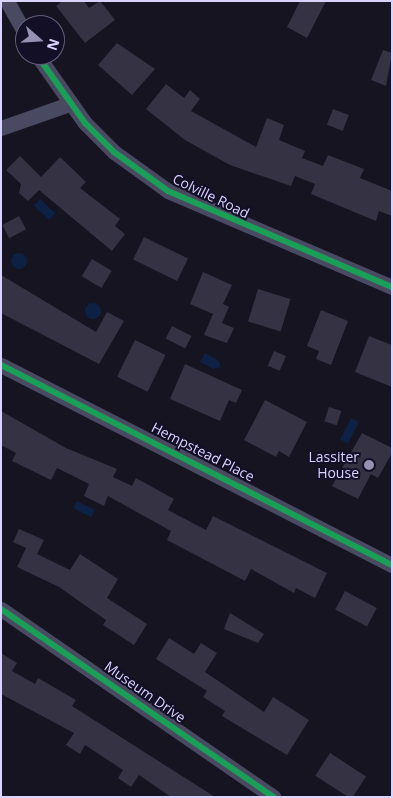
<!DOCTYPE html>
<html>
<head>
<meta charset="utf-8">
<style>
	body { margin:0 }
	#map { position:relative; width:393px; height:798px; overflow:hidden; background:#161421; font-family:"Open Sans",sans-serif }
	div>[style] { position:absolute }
	.water>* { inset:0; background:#0d2144; transform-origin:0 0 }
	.round { border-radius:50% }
	.building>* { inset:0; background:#343243; transform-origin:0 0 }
	.minor>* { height:15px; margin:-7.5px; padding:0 7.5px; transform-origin:7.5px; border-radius:7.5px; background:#4a4962 }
	.cycleway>* { height:6px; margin:-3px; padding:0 3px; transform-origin:3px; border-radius:3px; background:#1a9f57 }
	.dots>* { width:14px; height:14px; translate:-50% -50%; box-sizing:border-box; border:2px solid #130f26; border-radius:50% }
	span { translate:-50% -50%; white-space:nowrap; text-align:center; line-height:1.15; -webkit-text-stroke:4px #130f26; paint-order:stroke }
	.street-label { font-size:14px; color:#d9d4ff }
	.poi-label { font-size:14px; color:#d9d4ff }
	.right { translate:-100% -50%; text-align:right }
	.frame { position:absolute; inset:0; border:2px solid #d9d4ff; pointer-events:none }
	.north { position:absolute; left:15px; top:15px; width:50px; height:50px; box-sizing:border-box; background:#130f26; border:1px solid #625e7d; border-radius:50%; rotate:109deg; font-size:14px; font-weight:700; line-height:20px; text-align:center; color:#d9d4ff }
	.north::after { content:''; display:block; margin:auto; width:18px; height:22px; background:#9591b1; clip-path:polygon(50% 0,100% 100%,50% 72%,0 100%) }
</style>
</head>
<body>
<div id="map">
	<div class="water">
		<i style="left:40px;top:199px;width:21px;height:9px;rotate:43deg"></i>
		<i class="round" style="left:11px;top:253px;width:16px;height:16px"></i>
		<i class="round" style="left:85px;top:303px;width:16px;height:16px"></i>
		<i style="clip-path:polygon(205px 353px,218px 360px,221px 367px,213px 369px,200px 362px)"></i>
		<i style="left:351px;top:418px;width:9px;height:24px;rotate:27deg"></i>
		<i style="left:77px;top:501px;width:20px;height:8px;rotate:27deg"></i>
	</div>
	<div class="building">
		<i style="clip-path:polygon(62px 1px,84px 1px,89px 8px,100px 1px,115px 20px,85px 43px,56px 6px)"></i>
		<i style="clip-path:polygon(300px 1px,326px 1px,307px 38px,287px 27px)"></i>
		<i style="clip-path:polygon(117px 43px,155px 69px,132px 95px,98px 65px)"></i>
		<i style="clip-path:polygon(383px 50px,392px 53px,386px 86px,371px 80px)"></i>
		<i style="clip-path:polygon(166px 84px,184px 98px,190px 90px,200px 99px,191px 111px,256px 147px,267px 118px,284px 125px,279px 140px,305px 151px,302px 158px,323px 166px,328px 155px,364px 169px,360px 178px,392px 191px,392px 216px,379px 211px,376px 221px,311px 194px,315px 184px,295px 176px,291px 186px,230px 165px,185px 140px,146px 109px)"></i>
		<i style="left:333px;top:109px;width:17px;height:17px;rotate:21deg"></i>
		<i style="clip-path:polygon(20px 156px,41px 177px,60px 157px,86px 182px,80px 188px,120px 219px,115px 226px,125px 234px,112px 251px,39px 190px,28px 201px,19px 193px,21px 184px,6px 170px)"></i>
		<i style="left:19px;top:216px;width:15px;height:19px;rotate:62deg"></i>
		<i style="left:144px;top:237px;width:49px;height:25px;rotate:26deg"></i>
		<i style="left:92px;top:259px;width:23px;height:20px;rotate:31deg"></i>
		<i style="clip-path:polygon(203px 272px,232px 285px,223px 304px,229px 307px,222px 323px,234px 328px,227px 343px,204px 335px,213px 314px,190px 304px)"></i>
		<i style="clip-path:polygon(1px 275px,96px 332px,107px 312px,124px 321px,99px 364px,1px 313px)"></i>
		<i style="left:258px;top:289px;width:34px;height:34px;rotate:17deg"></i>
		<i style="clip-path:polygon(321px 310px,348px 321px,331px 365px,316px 359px,319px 351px,307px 346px)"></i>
		<i style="left:172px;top:326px;width:22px;height:14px;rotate:27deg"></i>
		<i style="clip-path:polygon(369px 336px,392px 345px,392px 387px,355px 372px)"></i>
		<i style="left:135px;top:340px;width:34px;height:41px;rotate:26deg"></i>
		<i style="left:274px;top:351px;width:13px;height:16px;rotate:23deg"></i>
		<i style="clip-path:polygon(185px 364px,242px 390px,236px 403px,229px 400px,220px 421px,170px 399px)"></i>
		<i style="clip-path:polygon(265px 400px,307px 422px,289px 457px,279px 451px,276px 457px,244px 440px)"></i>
		<i style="left:329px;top:407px;width:13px;height:15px;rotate:18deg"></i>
		<i style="clip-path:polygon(1px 411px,66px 448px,117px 469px,113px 477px,132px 486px,136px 478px,174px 499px,168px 510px,206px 530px,213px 516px,327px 573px,315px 598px,296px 588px,294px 593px,251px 569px,245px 581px,167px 540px,171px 531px,108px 496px,104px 506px,84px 496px,89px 484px,57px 468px,51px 480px,12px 461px,16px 453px,1px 445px)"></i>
		<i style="clip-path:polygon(362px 433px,392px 448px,392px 453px,378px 478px,371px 474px,358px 499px,332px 486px)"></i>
		<i style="clip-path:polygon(19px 529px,44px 540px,37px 554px,70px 570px,80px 554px,118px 579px,107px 598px,147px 624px,134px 645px,103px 625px,106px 620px,59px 587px,17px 567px,26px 548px,13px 542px)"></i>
		<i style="left:345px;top:591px;width:36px;height:21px;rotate:28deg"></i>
		<i style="clip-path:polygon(230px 613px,264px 634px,258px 643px,224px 629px)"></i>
		<i style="clip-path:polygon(169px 638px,194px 654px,201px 643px,217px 653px,205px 672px,264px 712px,273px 697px,309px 720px,287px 755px,222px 716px,225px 711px,203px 697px,207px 691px,156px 659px)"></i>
		<i style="clip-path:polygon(1px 653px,17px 663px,12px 671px,35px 684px,38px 678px,76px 700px,72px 706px,215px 797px,171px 797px,139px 775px,131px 787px,118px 778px,123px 770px,85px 745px,80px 754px,66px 745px,74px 733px,1px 694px)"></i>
		<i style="left:330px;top:753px;width:43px;height:27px;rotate:33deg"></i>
	</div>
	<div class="minor">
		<i style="left:7px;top:1px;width:38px;rotate:61deg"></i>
		<i style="left:37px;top:55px;width:83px;rotate:54.8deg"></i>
		<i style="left:85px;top:123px;width:41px;rotate:45deg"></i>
		<i style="left:114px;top:152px;width:67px;rotate:35.8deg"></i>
		<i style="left:168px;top:191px;width:244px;rotate:23.2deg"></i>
		<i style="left:1px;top:128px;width:72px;rotate:-19.4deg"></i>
		<i style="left:1px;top:365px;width:439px;rotate:27.1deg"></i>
		<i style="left:1px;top:609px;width:331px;rotate:34.6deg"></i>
	</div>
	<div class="cycleway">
		<i style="left:37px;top:55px;width:83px;rotate:54.8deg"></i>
		<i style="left:85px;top:123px;width:41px;rotate:45deg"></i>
		<i style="left:114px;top:152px;width:67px;rotate:35.8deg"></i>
		<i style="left:168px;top:191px;width:244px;rotate:23.2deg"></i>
		<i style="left:1px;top:365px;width:439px;rotate:27.1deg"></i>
		<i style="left:1px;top:609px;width:331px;rotate:34.6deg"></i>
	</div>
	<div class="dots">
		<i style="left:369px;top:465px;background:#9591b1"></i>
	</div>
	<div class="street-label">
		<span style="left:211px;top:196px;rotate:26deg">Colville Road</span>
		<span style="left:203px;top:452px;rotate:27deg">Hempstead Place</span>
		<span style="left:145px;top:692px;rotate:35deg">Museum Drive</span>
	</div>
	<div class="poi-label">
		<span class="right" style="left:359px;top:465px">Lassiter<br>House</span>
	</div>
	<div class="frame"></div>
	<div class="north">N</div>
</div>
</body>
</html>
